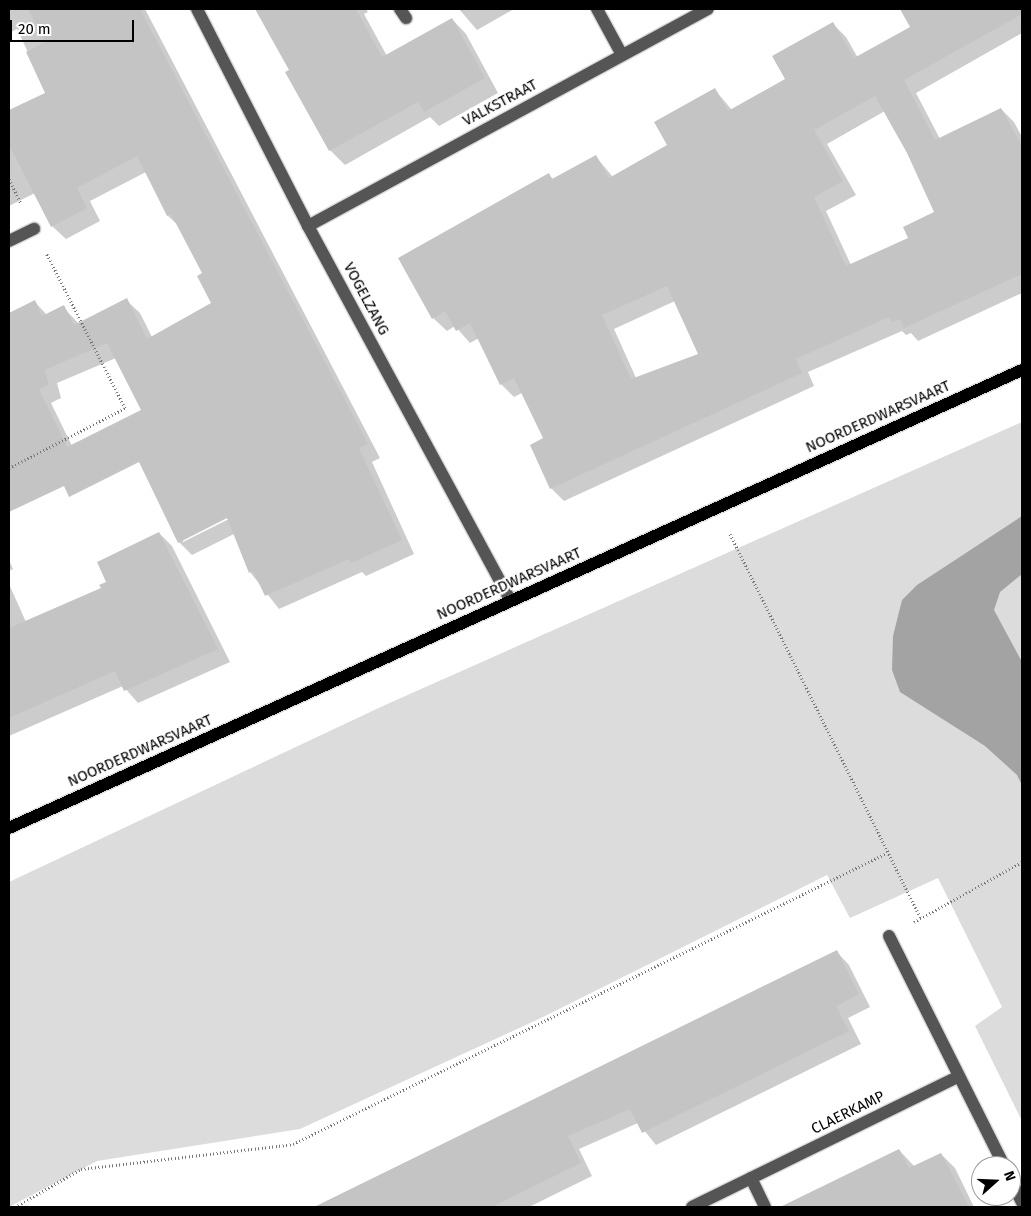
<!DOCTYPE html>
<html>
<head>
<meta charset="utf-8">
<style>
	body { margin:0 }
	#map { position:relative; width:1031px; height:1216px; overflow:hidden; background:#fff; font-family:"Fira Sans",sans-serif }
	div>[style] { position:absolute }
	.green>* { inset:0; background:#dcdcdc }
	.water>* { inset:0; background:#a3a3a3 }
	.shadow>* { inset:0; background:#0003 }
	.building>* { inset:0; background:#c4c4c4 }
	.path>* { height:3px; margin-top:-1.5px; transform-origin:0; background:repeating-linear-gradient(90deg,#777 0 1px,transparent 0 3.5px) }
	.roads { filter:drop-shadow(1px 0 #dbdbdb) drop-shadow(-1px 0 #dbdbdb) drop-shadow(0 1px #dbdbdb) drop-shadow(0 -1px #dbdbdb) }
	.minor>* { height:12px; margin:-6px; padding:0 6px; transform-origin:6px; border-radius:6px; background:#555 }
	.major>* { height:12px; margin:-6px; padding:0 6px; transform-origin:6px; border-radius:6px; background:#000 }
	span { translate:-50% -50%; white-space:nowrap; text-align:center; line-height:1.15; -webkit-text-stroke:4.5px #fff; paint-order:stroke }
	.street-label { font-size:15px; color:#000 }
	.frame { position:absolute; inset:0; border:10px solid #000; pointer-events:none }
	.north { position:absolute; left:971px; top:1156px; width:50px; height:50px; box-sizing:border-box; background:#fff; border:1px solid #999; border-radius:50%; rotate:70deg; font-size:14px; font-weight:700; line-height:20px; text-align:center; color:#000 }
	.north::after { content:''; display:block; margin:auto; width:18px; height:22px; background:#000; clip-path:polygon(50% 0,100% 100%,50% 72%,0 100%) }
	.scale { position:absolute; left:10px; top:20px; width:124px; height:22px; box-sizing:border-box; border:2px solid #000; border-top:0; padding-left:6px; font-size:15px; line-height:18px; white-space:nowrap; color:#000; -webkit-text-stroke:4px #fff; paint-order:stroke }
</style>
</head>
<body>
<div id="map">
	<div class="green">
		<i style="clip-path:polygon(1022px 422px,1022px 1121px,975px 1026px,1002px 1007px,938px 878px,850px 918px,827px 875px,543px 1017px,300px 1129px,97px 1161px,9px 1207px,9px 882px,385px 705px)"></i>
	</div>
	<div class="water">
		<i style="clip-path:polygon(1022px 516px,1022px 574px,1000px 592px,994px 610px,1022px 662px,1022px 785px,1017px 775px,985px 746px,900px 692px,892px 670px,893px 636px,902px 600px,917px 585px)"></i>
	</div>
	<div class="shadow">
		<i style="clip-path:polygon(evenodd,9px 9px,145px 9px,380px 458px,372px 462px,414px 554px,366px 576px,362px 572px,279px 609px,250px 572px,234px 534px,192px 555px,179px 542px,143px 411px,116px 358px,57px 383px,61px 398px,51px 403px,72px 446px,9px 471px,9px 314px,34px 301px,47px 315px,63px 307px,79px 324px,126px 300px,140px 313px,152px 337px,212px 304px,204px 274px,180px 227px,168px 216px,146px 172px,90px 201px,100px 221px,66px 239px,52px 226px,35px 193px,9px 206px,9px 112px,47px 93px,17px 29px,9px 33px,9px 9px,232px 515px,233px 517px,183px 542px,183px 539px,232px 515px)"></i>
		<i style="clip-path:polygon(256px 9px,366px 9px,368px 12px,364px 14px,387px 56px,452px 19px,466px 34px,498px 93px,439px 126px,430px 117px,345px 165px,330px 150px,286px 73px,291px 71px)"></i>
		<i style="clip-path:polygon(459px 9px,514px 9px,477px 30px)"></i>
		<i style="clip-path:polygon(evenodd,901px 9px,1022px 9px,1022px 33px,916px 93px,940px 139px,1001px 109px,1014px 122px,1022px 137px,1022px 293px,918px 341px,911px 333px,906px 335px,902px 331px,808px 372px,814px 386px,564px 501px,551px 488px,545px 439px,522px 393px,514px 397px,501px 384px,479px 338px,470px 343px,455px 326px,447px 331px,433px 318px,549px 175px,554px 180px,596px 157px,613px 177px,668px 146px,715px 90px,732px 110px,787px 79px,833px 24px,846px 37px,858px 58px,912px 27px,901px 9px,885px 111px,909px 152px,936px 213px,910px 238px,851px 265px,826px 211px,856px 195px,827px 144px,885px 111px,901px 9px,675px 301px,699px 355px,636px 378px,614px 329px,675px 301px)"></i>
		<i style="clip-path:polygon(159px 533px,172px 546px,230px 662px,138px 703px,123px 686px,9px 736px,9px 584px,26px 622px,102px 589px)"></i>
		<i style="clip-path:polygon(9px 560px,13px 569px,9px 571px)"></i>
		<i style="clip-path:polygon(837px 952px,849px 965px,870px 1007px,848px 1018px,861px 1044px,656px 1145px,638px 1123px,579px 1149px,592px 1176px,529px 1207px,346px 1207px,341px 1196px)"></i>
		<i style="clip-path:polygon(899px 1150px,915px 1167px,941px 1154px,955px 1168px,974px 1207px,823px 1207px,816px 1192px)"></i>
	</div>
	<div class="building">
		<i style="clip-path:polygon(evenodd,28px 9px,140px 9px,368px 444px,359px 448px,402px 540px,351px 563px,349px 559px,265px 596px,253px 571px,249px 573px,227px 518px,178px 543px,139px 462px,69px 497px,64px 486px,9px 512px,9px 313px,35px 300px,42px 316px,64px 305px,74px 325px,127px 298px,147px 339px,211px 303px,197px 276px,202px 273px,171px 214px,167px 216px,137px 156px,77px 188px,87px 208px,51px 227px,9px 145px,9px 110px,45px 93px,26px 52px,45px 42px,28px 9px,107px 343px,141px 410px,67px 447px,39px 389px,49px 385px,45px 370px,107px 343px)"></i>
		<i style="clip-path:polygon(255px 9px,356px 9px,382px 57px,452px 18px,485px 78px,424px 112px,418px 102px,329px 151px,285px 72px,289px 70px)"></i>
		<i style="clip-path:polygon(evenodd,900px 9px,1022px 9px,1022px 14px,904px 80px,935px 140px,1001px 108px,1022px 146px,1022px 274px,904px 328px,900px 319px,892px 322px,889px 317px,796px 359px,802px 373px,550px 489px,530px 445px,543px 438px,514px 378px,500px 385px,470px 323px,456px 331px,445px 311px,432px 319px,398px 258px,549px 173px,552px 179px,596px 155px,609px 178px,667px 145px,654px 122px,715px 88px,728px 111px,785px 79px,772px 56px,833px 22px,854px 58px,910px 27px,900px 9px,875px 96px,907px 153px,934px 212px,903px 227px,908px 238px,846px 266px,814px 197px,843px 181px,814px 130px,875px 96px,900px 9px,667px 286px,698px 354px,631px 379px,602px 315px,667px 286px)"></i>
		<i style="clip-path:polygon(159px 532px,218px 649px,124px 691px,115px 671px,9px 718px,9px 628px,101px 588px,99px 585px,106px 582px,97px 562px)"></i>
		<i style="clip-path:polygon(837px 950px,859px 994px,836px 1006px,849px 1031px,642px 1133px,630px 1109px,568px 1136px,581px 1163px,492px 1207px,314px 1207px)"></i>
		<i style="clip-path:polygon(899px 1149px,909px 1168px,941px 1153px,969px 1207px,780px 1207px)"></i>
	</div>
	<div class="path">
		<i style="left:9px;top:179px;width:28px;rotate:64deg"></i>
		<i style="left:9px;top:468px;width:131px;rotate:-27.3deg"></i>
		<i style="left:125px;top:408px;width:173px;rotate:-116.9deg"></i>
		<i style="left:730px;top:534px;width:429px;rotate:63.6deg"></i>
		<i style="left:914px;top:922px;width:124px;rotate:-29.1deg"></i>
		<i style="left:15px;top:1207px;width:76px;rotate:-29.9deg"></i>
		<i style="left:81px;top:1169px;width:213px;rotate:-6.7deg"></i>
		<i style="left:293px;top:1144px;width:661px;rotate:-26.1deg"></i>
	</div>
	<div class="roads">
		<div class="minor">
			<i style="left:197px;top:9px;width:244px;rotate:62.9deg"></i>
			<i style="left:308px;top:226px;width:426px;rotate:61.6deg"></i>
			<i style="left:400px;top:9px;width:11px;rotate:56deg"></i>
			<i style="left:597px;top:9px;width:52px;rotate:61.5deg"></i>
			<i style="left:308px;top:226px;width:455px;rotate:-28.5deg"></i>
			<i style="left:9px;top:241px;width:28px;rotate:-26deg"></i>
			<i style="left:889px;top:936px;width:257px;rotate:63.4deg"></i>
			<i style="left:751px;top:1178px;width:32px;rotate:64deg"></i>
			<i style="left:1011px;top:1180px;width:25px;rotate:64deg"></i>
			<i style="left:692px;top:1207px;width:297px;rotate:-26.1deg"></i>
		</div>
		<div class="major">
			<i style="left:9px;top:828px;width:1112px;rotate:-24.33deg"></i>
		</div>
	</div>
	<div class="street-label">
		<span style="left:500px;top:103px;rotate:-28deg">VALKSTRAAT</span>
		<span style="left:366px;top:299px;rotate:62deg">VOGELZANG</span>
		<span style="left:878px;top:417px;rotate:-24deg">NOORDERDWARSVAART</span>
		<span style="left:509px;top:584px;rotate:-24deg">NOORDERDWARSVAART</span>
		<span style="left:140px;top:751px;rotate:-24deg">NOORDERDWARSVAART</span>
		<span style="left:848px;top:1113px;rotate:-26deg">CLAERKAMP</span>
	</div>
	<div class="frame"></div>
	<div class="north">N</div>
	<div class="scale">20 m</div>
</div>
</body>
</html>
